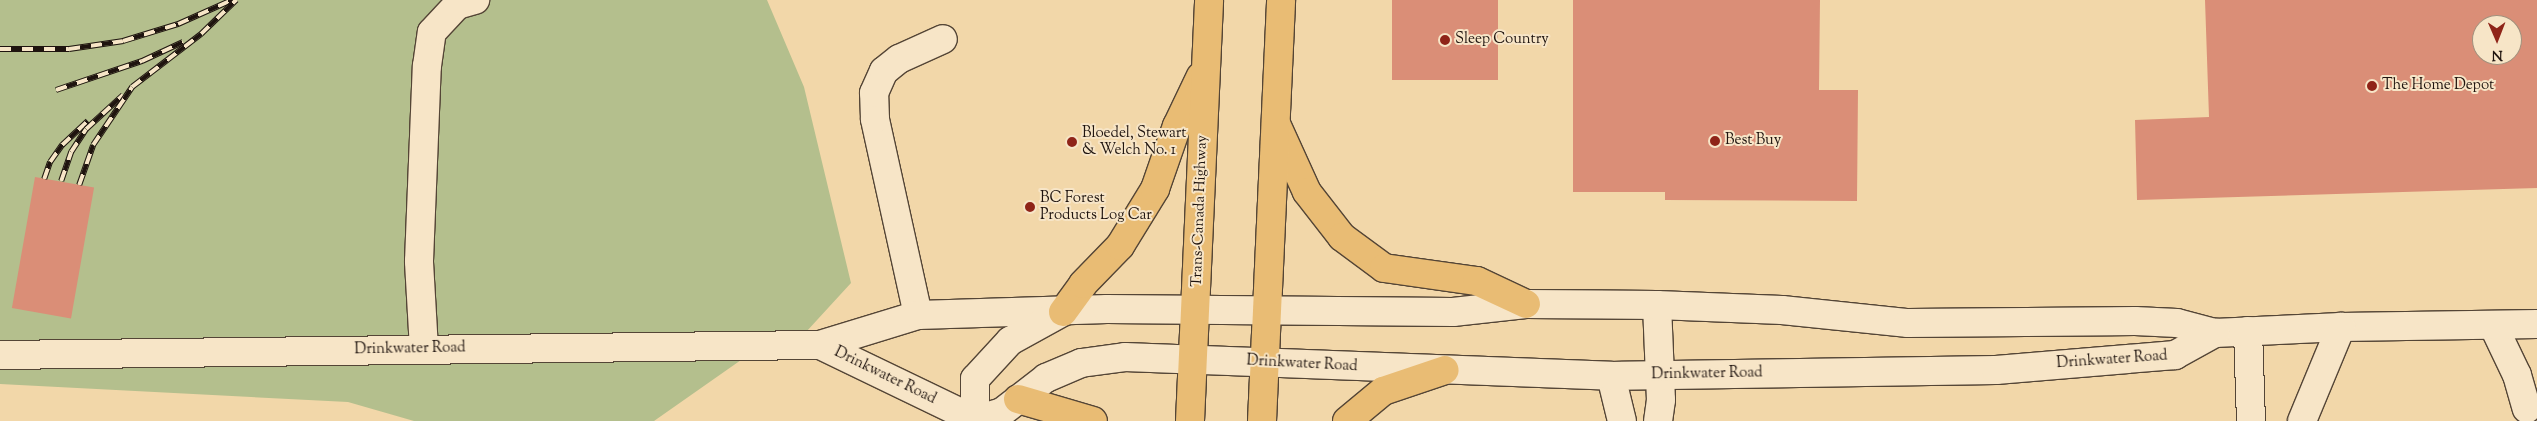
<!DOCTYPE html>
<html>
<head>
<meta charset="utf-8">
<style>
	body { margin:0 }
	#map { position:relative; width:2537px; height:421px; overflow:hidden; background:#f2d7a9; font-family:"Sorts Mill Goudy",serif }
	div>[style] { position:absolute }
	.green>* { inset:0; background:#b4bf8d }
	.building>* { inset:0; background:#da8e77; transform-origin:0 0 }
	.roads { filter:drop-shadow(1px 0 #544536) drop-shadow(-1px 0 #544536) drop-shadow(0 1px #544536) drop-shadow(0 -1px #544536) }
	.minor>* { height:28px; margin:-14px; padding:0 14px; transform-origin:14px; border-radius:14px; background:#f7e5c7 }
	.highway>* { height:28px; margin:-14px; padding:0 14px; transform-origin:14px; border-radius:14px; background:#e9bc74 }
	.rail>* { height:5.5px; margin-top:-2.75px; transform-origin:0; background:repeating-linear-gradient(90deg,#f7e5c7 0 11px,#1f140f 0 22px); box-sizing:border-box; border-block:1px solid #1f140f }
	.dots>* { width:14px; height:14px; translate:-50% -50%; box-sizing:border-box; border:2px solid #f7e5c7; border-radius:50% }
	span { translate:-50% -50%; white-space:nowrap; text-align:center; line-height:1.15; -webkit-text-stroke:4px #f7e5c7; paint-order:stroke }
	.poi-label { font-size:15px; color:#1f140f }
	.left { translate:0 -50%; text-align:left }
	.street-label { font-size:15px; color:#1f140f }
	.north { position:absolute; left:2472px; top:15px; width:50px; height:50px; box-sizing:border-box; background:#f7e5c7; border:1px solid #a1917d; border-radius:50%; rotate:179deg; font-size:14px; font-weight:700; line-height:20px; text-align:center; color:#1f140f }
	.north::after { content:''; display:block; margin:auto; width:18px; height:22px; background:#8f2418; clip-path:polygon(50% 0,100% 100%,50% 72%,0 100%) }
</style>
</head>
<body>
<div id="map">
	<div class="green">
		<i style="clip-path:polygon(0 0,767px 0,804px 87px,851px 283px,784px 356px,751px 353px,654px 421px,414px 421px,348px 402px,0 384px)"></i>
	</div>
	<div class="building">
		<i style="left:1392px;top:0;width:106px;height:80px"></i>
		<i style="clip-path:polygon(1573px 0,1820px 0,1819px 90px,1858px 90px,1857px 201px,1665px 200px,1665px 192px,1573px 192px)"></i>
		<i style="clip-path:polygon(evenodd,2205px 0,2537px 0,2537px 188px,2137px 200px,2135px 120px,2209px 117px,2205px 0,2482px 25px,2512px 25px,2512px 55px,2482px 55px,2482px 25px)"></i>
		<i style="left:35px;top:177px;width:60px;height:133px;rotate:10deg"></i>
	</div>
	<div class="roads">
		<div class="minor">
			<i style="left:1657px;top:305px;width:95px;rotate:87.6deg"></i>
			<i style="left:1661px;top:400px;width:21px;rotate:98deg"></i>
			<i style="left:918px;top:315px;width:201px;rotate:-102.4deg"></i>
			<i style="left:875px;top:119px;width:26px;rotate:-92deg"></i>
			<i style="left:874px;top:93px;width:24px;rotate:-66deg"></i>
			<i style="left:884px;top:71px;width:19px;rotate:-39deg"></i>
			<i style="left:899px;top:59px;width:48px;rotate:-24.4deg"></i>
			<i style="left:2493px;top:325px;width:55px;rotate:64.4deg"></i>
			<i style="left:2517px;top:375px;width:35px;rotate:74deg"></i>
			<i style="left:2248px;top:331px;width:90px;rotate:88.1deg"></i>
			<i style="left:820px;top:345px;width:173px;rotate:25.7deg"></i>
			<i style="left:424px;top:349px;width:88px;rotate:-93.3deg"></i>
			<i style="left:419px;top:261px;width:195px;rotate:-87.7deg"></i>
			<i style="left:427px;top:66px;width:34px;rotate:-82deg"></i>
			<i style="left:432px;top:32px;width:37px;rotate:-47deg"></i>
			<i style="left:457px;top:5px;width:19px;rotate:-16deg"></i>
			<i style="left:0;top:355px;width:820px;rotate:-0.7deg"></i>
			<i style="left:820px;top:345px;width:102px;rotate:-17deg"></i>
			<i style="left:918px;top:315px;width:189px;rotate:-1.8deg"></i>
			<i style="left:1107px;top:309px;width:346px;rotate:0.5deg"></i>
			<i style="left:1453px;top:312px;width:73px;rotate:-6.3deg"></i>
			<i style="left:1526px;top:304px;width:131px;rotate:0.4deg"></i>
			<i style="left:1657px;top:305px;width:125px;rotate:2.3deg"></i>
			<i style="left:1782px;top:310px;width:127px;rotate:5.9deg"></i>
			<i style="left:1908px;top:323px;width:227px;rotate:-0.5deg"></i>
			<i style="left:2135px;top:321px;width:42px;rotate:2.7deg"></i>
			<i style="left:2177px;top:323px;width:39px;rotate:15deg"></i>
			<i style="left:2215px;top:333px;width:126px;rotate:-2.7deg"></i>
			<i style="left:2341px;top:327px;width:196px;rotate:-0.9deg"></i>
			<i style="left:1611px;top:376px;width:46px;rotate:76.3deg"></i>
			<i style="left:976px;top:420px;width:27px;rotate:-17deg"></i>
			<i style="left:1002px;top:412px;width:56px;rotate:-37.7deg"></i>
			<i style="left:1046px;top:378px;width:38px;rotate:-23deg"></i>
			<i style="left:1081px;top:363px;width:44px;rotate:-7.8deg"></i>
			<i style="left:1125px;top:357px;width:486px;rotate:2.2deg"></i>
			<i style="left:1611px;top:376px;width:385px;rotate:-0.9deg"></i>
			<i style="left:1996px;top:370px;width:180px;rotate:-4.8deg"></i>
			<i style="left:2175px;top:355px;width:46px;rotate:-28.8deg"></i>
			<i style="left:975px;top:421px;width:42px;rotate:-90deg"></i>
			<i style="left:975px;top:379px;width:52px;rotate:-47.4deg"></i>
			<i style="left:1010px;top:341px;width:56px;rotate:-28.9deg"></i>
			<i style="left:2302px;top:421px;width:102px;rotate:-67.5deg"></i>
		</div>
		<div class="highway">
			<i style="left:1277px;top:126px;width:72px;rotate:65.6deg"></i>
			<i style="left:1307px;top:192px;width:57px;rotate:52.1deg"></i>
			<i style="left:1342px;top:237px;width:52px;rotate:36.4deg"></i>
			<i style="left:1384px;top:268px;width:94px;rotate:8deg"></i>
			<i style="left:1477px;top:281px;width:54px;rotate:25.1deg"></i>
			<i style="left:1063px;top:312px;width:34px;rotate:-54deg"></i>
			<i style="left:1083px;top:284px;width:53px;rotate:-45.8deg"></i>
			<i style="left:1120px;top:246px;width:67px;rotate:-58.4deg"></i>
			<i style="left:1155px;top:189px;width:67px;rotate:-70.8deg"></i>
			<i style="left:1177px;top:126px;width:55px;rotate:-64.4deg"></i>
			<i style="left:1018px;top:399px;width:78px;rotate:16.3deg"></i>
			<i style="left:1190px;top:421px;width:421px;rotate:-87.4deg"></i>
			<i style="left:1262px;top:421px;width:421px;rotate:-87.4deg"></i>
			<i style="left:1347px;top:421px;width:47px;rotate:-39.8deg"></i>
			<i style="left:1383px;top:391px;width:65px;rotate:-18.7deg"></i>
		</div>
	</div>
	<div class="rail">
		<i style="left:0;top:49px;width:69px"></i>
		<i style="left:69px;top:49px;width:55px;rotate:-8.4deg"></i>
		<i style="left:123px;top:41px;width:58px;rotate:-17.2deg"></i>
		<i style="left:178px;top:24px;width:59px;rotate:-24deg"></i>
		<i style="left:56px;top:90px;width:91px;rotate:-18.6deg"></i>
		<i style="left:142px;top:61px;width:45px;rotate:-24.9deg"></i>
		<i style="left:44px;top:179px;width:18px;rotate:-71deg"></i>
		<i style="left:50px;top:162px;width:21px;rotate:-55deg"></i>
		<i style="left:62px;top:145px;width:35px;rotate:-43deg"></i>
		<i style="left:61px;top:181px;width:31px;rotate:-71deg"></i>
		<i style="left:71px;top:152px;width:27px;rotate:-57deg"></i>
		<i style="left:86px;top:129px;width:50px;rotate:-42.6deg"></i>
		<i style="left:79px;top:185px;width:42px;rotate:-70.7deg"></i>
		<i style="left:93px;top:145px;width:70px;rotate:-56.1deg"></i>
		<i style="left:132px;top:87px;width:87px;rotate:-37.5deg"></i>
		<i style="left:201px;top:34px;width:49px;rotate:-44.2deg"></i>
	</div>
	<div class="dots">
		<i style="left:1445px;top:40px;background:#8f2418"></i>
		<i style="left:2372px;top:86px;background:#8f2418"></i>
		<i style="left:1715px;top:141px;background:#8f2418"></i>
		<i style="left:1072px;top:142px;background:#8f2418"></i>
		<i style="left:1030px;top:207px;background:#8f2418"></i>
	</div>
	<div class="poi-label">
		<span class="left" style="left:1455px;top:40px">Sleep Country</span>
		<span class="left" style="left:2382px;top:86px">The Home Depot</span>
		<span class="left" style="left:1082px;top:142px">Bloedel, Stewart<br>&amp; Welch No. 1</span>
		<span class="left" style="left:1725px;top:141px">Best Buy</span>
		<span class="left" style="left:1040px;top:207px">BC Forest<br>Products Log Car</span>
	</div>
	<div class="street-label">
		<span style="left:1200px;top:211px;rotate:-88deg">Trans-Canada Highway</span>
		<span style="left:410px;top:349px;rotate:-1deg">Drinkwater Road</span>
		<span style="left:2112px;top:360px;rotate:-4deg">Drinkwater Road</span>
		<span style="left:1302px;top:364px;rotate:3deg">Drinkwater Road</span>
		<span style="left:1707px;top:374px;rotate:-1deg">Drinkwater Road</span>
		<span style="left:885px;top:376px;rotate:26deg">Drinkwater Road</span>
	</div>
	<div class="north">N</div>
</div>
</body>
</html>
